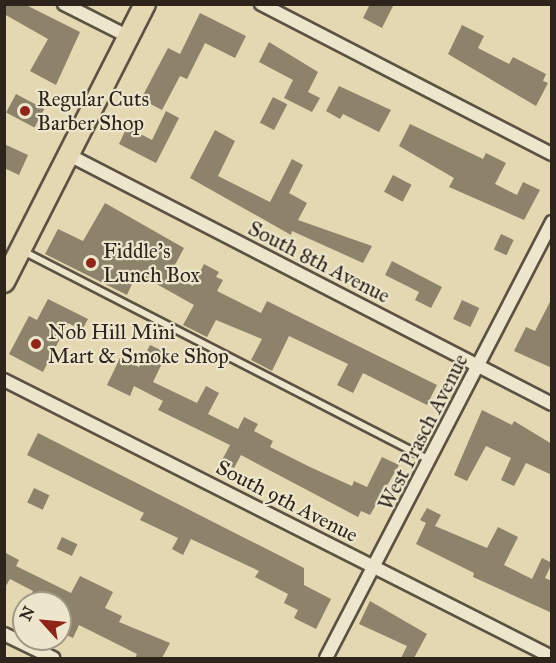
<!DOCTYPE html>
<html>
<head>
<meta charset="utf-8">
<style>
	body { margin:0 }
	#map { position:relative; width:556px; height:663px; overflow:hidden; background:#e3d8b2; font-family:"IM FELL Great Primer",serif }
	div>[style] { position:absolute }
	.building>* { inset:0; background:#8d826a; transform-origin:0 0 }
	.roads { filter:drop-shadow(2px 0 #5c5142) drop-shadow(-2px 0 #5c5142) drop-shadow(0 2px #5c5142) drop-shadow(0 -2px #5c5142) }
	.lane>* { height:6px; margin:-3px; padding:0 3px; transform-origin:3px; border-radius:3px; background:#ede6cd }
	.street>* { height:12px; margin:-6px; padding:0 6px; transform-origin:6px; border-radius:6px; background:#ede6cd }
	.primary>* { height:20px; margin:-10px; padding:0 10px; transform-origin:10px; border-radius:10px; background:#e3d8b2 }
	.dots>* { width:16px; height:16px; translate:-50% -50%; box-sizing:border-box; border:3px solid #ede6cd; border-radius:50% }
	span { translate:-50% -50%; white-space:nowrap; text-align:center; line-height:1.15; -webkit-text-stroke:4.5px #ede6cd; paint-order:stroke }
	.poi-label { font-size:21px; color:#2f241c }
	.left { translate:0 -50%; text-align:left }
	.street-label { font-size:21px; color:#2f241c }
	.frame { position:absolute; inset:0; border:6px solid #2f241c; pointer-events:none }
	.north { position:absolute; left:12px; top:591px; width:60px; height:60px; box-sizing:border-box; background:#ede6cd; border:2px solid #a19886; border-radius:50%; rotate:297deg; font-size:16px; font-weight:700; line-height:24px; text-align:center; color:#2f241c }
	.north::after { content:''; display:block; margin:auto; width:21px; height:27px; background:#8f2418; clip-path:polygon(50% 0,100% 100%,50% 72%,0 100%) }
</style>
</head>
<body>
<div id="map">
	<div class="building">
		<i style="clip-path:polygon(4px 4px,24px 4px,80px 32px,56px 85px,30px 71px,48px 39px,4px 14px)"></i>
		<i style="clip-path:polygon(370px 4px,394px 4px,382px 28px,363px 18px)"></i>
		<i style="clip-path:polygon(200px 13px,246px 36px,235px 58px,205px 43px,187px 79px,180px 76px,162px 110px,141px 99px,168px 48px,180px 54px)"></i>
		<i style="clip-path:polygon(462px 25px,484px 36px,478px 48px,509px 64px,513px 57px,546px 74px,543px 81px,548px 83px,536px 106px,448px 54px)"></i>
		<i style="clip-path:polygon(269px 42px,318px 72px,308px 92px,320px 98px,312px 112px,284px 98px,293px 80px,259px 62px)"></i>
		<i style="clip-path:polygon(339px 86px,391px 110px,379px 132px,343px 114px,340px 119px,326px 111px)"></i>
		<i style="left:16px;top:94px;width:32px;height:21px;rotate:28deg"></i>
		<i style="left:273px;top:97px;width:16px;height:29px;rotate:27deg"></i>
		<i style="clip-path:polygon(166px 111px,179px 118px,156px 163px,119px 144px,127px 127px,152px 140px)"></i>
		<i style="clip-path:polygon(410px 124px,483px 159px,486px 153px,506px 163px,495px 184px,517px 195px,523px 182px,540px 190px,524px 220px,449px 187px,454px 178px,399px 146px)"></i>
		<i style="clip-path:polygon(215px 130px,235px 141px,218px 176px,270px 202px,292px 159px,303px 165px,289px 193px,307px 203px,298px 220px,372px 246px,363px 263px,292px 231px,291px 235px,190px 178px)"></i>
		<i style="clip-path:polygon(4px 144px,28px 155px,19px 175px,4px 168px)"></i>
		<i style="left:393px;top:175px;width:21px;height:19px;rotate:28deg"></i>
		<i style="clip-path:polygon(105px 203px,184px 248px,170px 274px,193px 286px,204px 264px,219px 272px,216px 277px,223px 280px,217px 291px,261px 313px,267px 301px,437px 385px,427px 405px,363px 373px,353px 393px,337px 385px,348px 364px,289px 336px,272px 371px,251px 360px,262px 339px,216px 320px,207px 337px,183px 325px,194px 305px,137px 273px,127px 295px,45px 254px,58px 229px,83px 241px)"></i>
		<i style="left:501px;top:234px;width:14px;height:17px;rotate:25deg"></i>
		<i style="clip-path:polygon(392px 261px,442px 287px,431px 308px,415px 300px,419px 292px,385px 275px)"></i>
		<i style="clip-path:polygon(552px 298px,552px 368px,514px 351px,526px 327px,535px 331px)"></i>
		<i style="clip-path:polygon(48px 299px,88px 319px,82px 330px,68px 323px,43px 372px,9px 354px,29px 316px,37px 320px)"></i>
		<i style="left:462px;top:300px;width:19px;height:21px;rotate:25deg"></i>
		<i style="clip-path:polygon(150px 345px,167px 353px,153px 382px,197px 403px,206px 386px,219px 393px,208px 414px,238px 429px,244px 417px,258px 424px,254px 431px,273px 441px,270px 447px,310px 467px,352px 486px,354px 481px,367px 487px,382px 457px,399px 465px,370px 515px,361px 511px,358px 517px,241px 455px,234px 468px,221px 462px,230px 445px,158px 410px,163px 401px,134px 386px,130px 396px,107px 385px,120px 358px,139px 367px)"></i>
		<i style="clip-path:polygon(482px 410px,512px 425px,514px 421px,552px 444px,552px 475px,526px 463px,514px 486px,501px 480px,511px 458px,486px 446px,467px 481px,454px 475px)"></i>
		<i style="clip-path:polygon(38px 433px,304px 568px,304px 585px,331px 599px,316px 629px,294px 618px,298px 610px,284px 603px,288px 594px,255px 577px,259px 571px,191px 539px,183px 555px,172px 549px,178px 538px,140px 520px,144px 513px,27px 455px)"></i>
		<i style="left:34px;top:488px;width:17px;height:16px;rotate:25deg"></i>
		<i style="clip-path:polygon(427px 508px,441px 515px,435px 526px,487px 548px,498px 527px,518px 537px,504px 565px,532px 579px,542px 558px,552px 563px,545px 578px,552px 581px,552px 613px,473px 577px,474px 573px,416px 544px,426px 523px,420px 520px)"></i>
		<i style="left:62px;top:537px;width:17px;height:13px;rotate:25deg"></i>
		<i style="clip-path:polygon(4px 552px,19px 560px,16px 566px,71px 593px,80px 576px,113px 592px,105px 608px,122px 616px,119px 622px,170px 643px,162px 658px,135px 658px,137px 654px,79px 625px,73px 638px,60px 632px,60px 603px,43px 603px,30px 597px,33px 591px,10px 579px,4px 589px)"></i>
		<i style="clip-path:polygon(370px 601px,427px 634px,414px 658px,401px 658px,407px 646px,359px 624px)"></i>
	</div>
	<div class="roads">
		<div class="lane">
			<i style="left:23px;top:251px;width:458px;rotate:27.2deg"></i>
		</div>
		<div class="street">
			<i style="left:64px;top:4px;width:73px;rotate:26.9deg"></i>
			<i style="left:261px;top:4px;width:327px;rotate:27.3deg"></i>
			<i style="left:69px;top:155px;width:543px;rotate:27.27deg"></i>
			<i style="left:4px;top:380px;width:614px;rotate:26.82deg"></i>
			<i style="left:4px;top:634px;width:55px;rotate:26.1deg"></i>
			<i style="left:326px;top:658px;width:491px;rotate:-62.6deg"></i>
		</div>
		<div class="primary">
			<i style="left:4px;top:282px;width:312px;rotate:-63.1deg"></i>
		</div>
	</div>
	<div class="dots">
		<i style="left:25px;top:111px;background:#8f2418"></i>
		<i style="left:91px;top:263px;background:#8f2418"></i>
		<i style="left:36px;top:344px;background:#8f2418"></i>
	</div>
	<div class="poi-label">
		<span class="left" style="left:37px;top:111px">Regular Cuts<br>Barber Shop</span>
		<span class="left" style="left:103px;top:263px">Fiddle's<br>Lunch Box</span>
		<span class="left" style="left:48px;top:344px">Nob Hill Mini<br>Mart &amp; Smoke Shop</span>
	</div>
	<div class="street-label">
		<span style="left:319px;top:262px;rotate:27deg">South 8th Avenue</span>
		<span style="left:423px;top:432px;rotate:-63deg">West Prasch Avenue</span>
		<span style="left:287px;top:501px;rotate:27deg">South 9th Avenue</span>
	</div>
	<div class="frame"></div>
	<div class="north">N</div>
</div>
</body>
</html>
